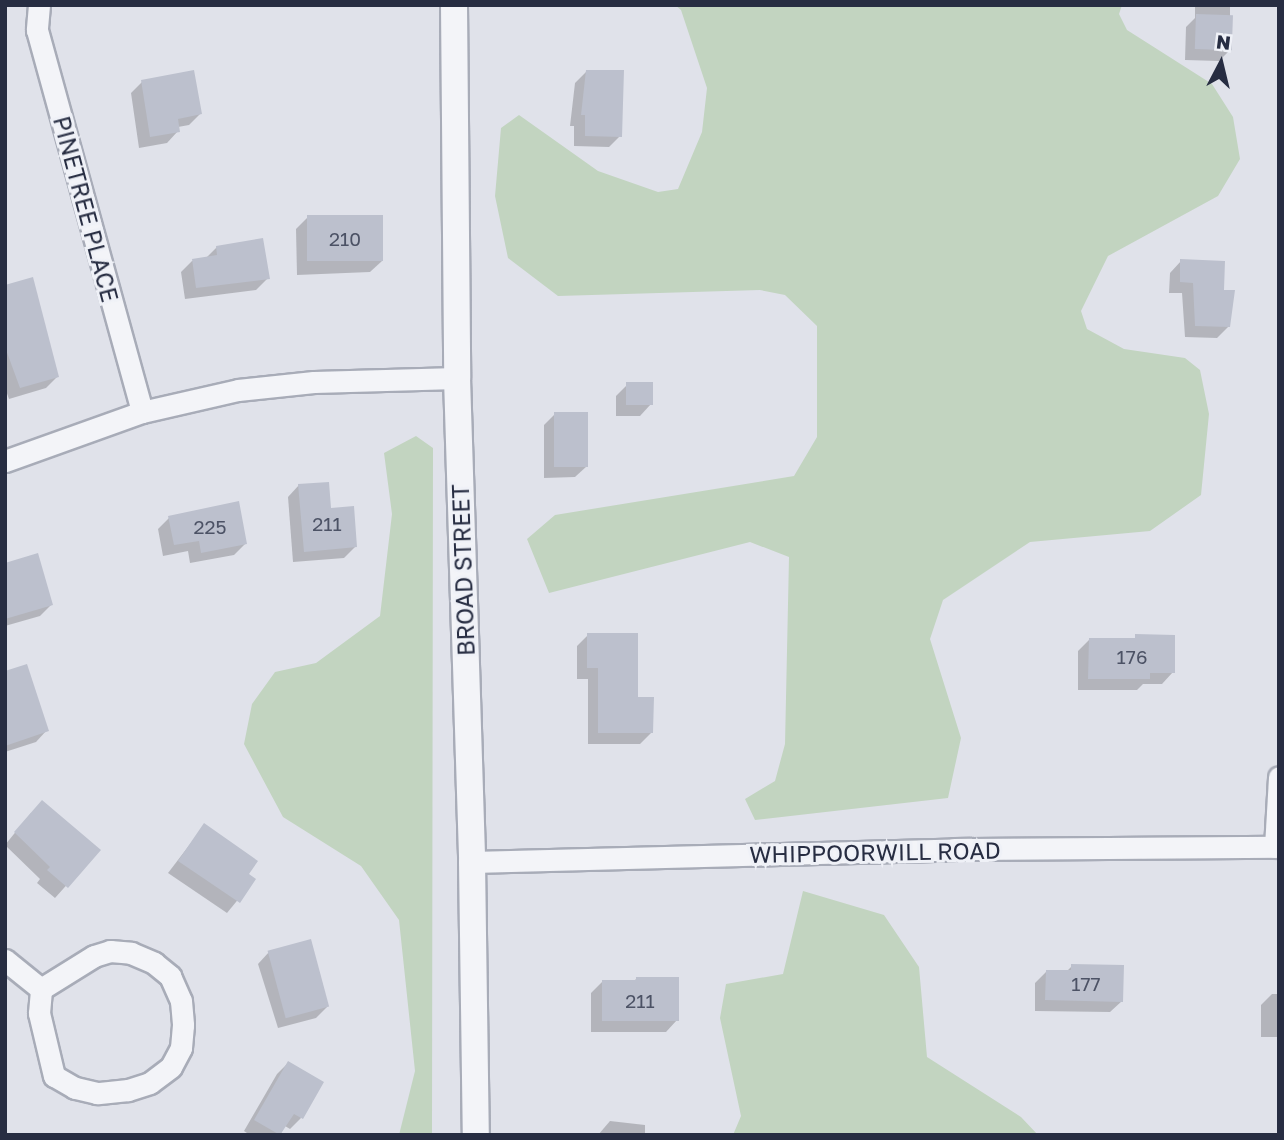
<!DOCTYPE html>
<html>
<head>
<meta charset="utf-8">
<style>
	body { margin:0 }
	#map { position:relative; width:1284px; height:1140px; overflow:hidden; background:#e0e2ea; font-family:"Golos Text",sans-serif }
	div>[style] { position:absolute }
	.green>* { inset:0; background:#c2d4c0 }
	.shadow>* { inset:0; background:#0003 }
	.building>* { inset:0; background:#bcc0cd; transform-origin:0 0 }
	.roads { filter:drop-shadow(2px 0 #a8acb8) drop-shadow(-2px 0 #a8acb8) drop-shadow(0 2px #a8acb8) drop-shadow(0 -2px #a8acb8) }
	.minor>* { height:21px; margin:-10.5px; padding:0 10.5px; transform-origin:10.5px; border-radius:10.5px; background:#f3f4f8 }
	.tertiary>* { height:26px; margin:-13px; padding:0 13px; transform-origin:13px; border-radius:13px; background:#f3f4f8 }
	span { translate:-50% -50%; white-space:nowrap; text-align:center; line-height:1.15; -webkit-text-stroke:6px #eff1f7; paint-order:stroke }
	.number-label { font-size:19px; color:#4c5265 }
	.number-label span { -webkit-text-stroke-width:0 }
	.street-label { font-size:23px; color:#272d42 }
	.frame { position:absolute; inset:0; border:7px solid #272d42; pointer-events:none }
	.north { position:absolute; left:1186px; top:28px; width:70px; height:70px; -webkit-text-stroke:5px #eff1f7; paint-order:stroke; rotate:7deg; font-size:19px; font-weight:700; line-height:28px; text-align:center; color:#272d42 }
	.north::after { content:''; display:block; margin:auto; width:24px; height:32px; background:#272d42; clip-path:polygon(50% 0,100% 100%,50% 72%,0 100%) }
</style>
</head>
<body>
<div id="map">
	<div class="green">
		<i style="clip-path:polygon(675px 5px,1122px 5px,1119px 14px,1127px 30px,1212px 84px,1233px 117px,1240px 159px,1218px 196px,1108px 256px,1081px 311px,1087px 329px,1124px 349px,1185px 358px,1200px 370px,1209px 414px,1201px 495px,1150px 531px,1030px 542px,943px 600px,930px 639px,961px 738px,948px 798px,755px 820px,745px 799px,775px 781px,785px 744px,789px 557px,750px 542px,549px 593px,527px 539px,555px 515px,794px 476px,817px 437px,817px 326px,785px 295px,760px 290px,558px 296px,508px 258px,495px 196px,501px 128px,519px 115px,598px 171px,658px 192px,678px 189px,702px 132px,707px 88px,681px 10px)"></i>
		<i style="clip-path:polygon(416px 436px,433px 448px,432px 1135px,399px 1135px,415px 1071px,399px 920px,361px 866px,283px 817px,244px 744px,252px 704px,275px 672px,316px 663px,380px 616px,392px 514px,384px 453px)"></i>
		<i style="clip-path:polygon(803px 891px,884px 915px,919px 967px,927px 1057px,1021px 1117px,1038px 1135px,733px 1135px,741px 1116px,720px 1018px,726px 984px,783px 974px)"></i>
	</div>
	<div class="shadow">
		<i style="clip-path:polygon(1195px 5px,1230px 5px,1230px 50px,1219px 61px,1185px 60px,1186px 27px,1195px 18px)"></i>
		<i style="clip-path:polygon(587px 71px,620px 136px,609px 147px,574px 146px,574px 126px,570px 126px,575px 83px)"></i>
		<i style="clip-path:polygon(142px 82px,200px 114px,189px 125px,178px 127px,178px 131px,167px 143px,139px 148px,131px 93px)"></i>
		<i style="clip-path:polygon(308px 217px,382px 261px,370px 272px,297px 275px,296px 229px)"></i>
		<i style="clip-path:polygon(217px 247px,268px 278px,256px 290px,185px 299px,181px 272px,192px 261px,205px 259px)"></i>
		<i style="clip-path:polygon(1181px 261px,1223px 291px,1229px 326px,1217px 338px,1185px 337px,1182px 293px,1169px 293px,1170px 273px)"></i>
		<i style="clip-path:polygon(5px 287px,57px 377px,46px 388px,9px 399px,5px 388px)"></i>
		<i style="clip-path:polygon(627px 385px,651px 404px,640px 416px,616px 416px,616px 396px)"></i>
		<i style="clip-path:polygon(555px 414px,587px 466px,575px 477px,544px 478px,544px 425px)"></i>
		<i style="clip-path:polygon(299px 485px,330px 510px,355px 547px,344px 558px,293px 562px,288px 497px)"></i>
		<i style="clip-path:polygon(169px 518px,245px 544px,234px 555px,190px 563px,188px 551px,163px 556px,158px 529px)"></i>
		<i style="clip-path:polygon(5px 565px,51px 605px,40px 616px,5px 626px)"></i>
		<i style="clip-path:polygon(588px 635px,636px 699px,652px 732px,640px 744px,588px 744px,588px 679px,577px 679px,577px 646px)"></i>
		<i style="clip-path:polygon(1089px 640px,1173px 672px,1162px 684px,1143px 684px,1137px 690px,1078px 690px,1078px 651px)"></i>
		<i style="clip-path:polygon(5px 673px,47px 730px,36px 742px,5px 752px)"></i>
		<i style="clip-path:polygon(31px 813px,98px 850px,55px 898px,37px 883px,40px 879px,5px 845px)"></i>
		<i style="clip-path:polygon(204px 826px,254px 880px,227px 913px,168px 873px)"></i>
		<i style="clip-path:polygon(269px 952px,327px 1007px,316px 1018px,278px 1028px,258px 964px)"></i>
		<i style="clip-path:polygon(1072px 966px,1122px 1001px,1110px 1012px,1035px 1011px,1035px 983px,1046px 972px,1066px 972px)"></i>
		<i style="clip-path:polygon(637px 978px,677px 1020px,666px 1032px,591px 1032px,591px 993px,603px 981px,634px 981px)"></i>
		<i style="clip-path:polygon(1272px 994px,1279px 994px,1279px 1037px,1261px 1037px,1261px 1005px)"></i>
		<i style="clip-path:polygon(288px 1063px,301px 1118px,290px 1129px,285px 1126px,280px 1135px,250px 1135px,244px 1131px,277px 1074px)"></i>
		<i style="clip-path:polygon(610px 1121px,645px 1125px,645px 1135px,598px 1135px)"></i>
	</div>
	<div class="building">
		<i style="left:1196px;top:14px;width:37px;height:35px;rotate:2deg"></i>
		<i style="clip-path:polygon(194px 70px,202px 114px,178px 119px,180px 132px,150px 137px,141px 80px)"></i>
		<i style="clip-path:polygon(586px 70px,624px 70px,622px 137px,585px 136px,585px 115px,581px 115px)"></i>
		<i style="left:383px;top:215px;width:46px;height:76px;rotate:90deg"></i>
		<i style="clip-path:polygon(263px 238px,270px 279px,196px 288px,192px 259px,217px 255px,216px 246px)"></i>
		<i style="clip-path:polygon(1180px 259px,1225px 261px,1224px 290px,1235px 290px,1230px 327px,1195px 326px,1193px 283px,1180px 282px)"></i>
		<i style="clip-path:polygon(33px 277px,59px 377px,20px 388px,5px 347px,5px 285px)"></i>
		<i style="left:653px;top:382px;width:23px;height:27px;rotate:90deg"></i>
		<i style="left:554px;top:412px;width:34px;height:55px"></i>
		<i style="clip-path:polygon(329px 482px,331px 508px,354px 506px,357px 547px,304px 552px,298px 484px)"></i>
		<i style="clip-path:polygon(239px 501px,247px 544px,201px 553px,199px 541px,174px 545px,168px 516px)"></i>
		<i style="clip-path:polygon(38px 553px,53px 605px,5px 619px,5px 563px)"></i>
		<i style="clip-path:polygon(587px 633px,638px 633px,638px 697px,654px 697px,653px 733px,598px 733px,598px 668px,587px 668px)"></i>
		<i style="clip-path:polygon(1135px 634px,1175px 635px,1175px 673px,1150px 673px,1150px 679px,1088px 679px,1089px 638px,1135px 638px)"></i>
		<i style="clip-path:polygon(27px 664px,49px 731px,5px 746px,5px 671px)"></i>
		<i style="clip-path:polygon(42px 800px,101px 850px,68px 888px,47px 870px,50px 867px,14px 832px)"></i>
		<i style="clip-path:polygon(204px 823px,258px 861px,249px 874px,256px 879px,240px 903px,178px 861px)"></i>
		<i style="left:311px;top:939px;width:70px;height:45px;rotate:75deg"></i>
		<i style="clip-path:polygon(1071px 964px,1124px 965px,1123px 1002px,1045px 1000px,1046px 970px,1071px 970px)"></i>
		<i style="clip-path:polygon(636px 977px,679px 977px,679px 1021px,602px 1021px,602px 980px,636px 980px)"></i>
		<i style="clip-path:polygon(288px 1061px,324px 1082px,303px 1119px,294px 1114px,280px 1135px,254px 1120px)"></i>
	</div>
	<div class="roads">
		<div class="minor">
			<i style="left:39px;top:5px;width:25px;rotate:95deg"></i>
			<i style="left:37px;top:30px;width:396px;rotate:74.6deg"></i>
			<i style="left:5px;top:461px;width:145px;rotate:-19.7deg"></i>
			<i style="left:142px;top:412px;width:98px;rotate:-12.9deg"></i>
			<i style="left:238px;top:390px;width:76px;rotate:-6deg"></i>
			<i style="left:314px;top:382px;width:143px;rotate:-1.6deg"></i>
			<i style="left:1275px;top:847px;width:70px;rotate:-86.7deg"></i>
			<i style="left:472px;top:862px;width:482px;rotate:-1.5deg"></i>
			<i style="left:954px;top:849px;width:325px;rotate:-0.4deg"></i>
			<i style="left:110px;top:951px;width:21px;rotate:5deg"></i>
			<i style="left:131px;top:953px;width:25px;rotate:23deg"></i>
			<i style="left:154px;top:963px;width:21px;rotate:39deg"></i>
			<i style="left:170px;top:976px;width:27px;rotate:66deg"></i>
			<i style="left:181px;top:1001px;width:24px;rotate:85deg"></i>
			<i style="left:183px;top:1025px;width:23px;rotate:95deg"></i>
			<i style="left:181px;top:1048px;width:21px;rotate:118deg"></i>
			<i style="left:171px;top:1067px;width:26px;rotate:143deg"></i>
			<i style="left:150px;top:1083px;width:23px;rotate:162deg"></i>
			<i style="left:128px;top:1090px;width:31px;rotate:174deg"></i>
			<i style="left:97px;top:1093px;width:23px;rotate:-167deg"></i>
			<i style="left:75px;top:1088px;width:24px;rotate:-150deg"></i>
			<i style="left:54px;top:1076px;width:65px;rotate:-103.4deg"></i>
			<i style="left:39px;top:1013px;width:24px;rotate:-85deg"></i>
			<i style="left:41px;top:989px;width:62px;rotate:-31.9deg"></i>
			<i style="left:94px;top:956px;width:17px;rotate:-17deg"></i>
			<i style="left:5px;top:960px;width:46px;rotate:38.9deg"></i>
		</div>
		<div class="tertiary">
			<i style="left:454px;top:5px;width:373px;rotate:89.5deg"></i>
			<i style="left:457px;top:378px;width:484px;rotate:88.2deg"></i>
			<i style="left:472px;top:862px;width:273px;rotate:89.2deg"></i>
		</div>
	</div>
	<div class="number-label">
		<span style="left:345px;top:239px">210</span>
		<span style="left:327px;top:524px">211</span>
		<span style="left:210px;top:527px">225</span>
		<span style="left:1132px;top:657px">176</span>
		<span style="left:1086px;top:984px">177</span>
		<span style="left:640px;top:1001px">211</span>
	</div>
	<div class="street-label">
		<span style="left:86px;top:209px;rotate:75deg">PINETREE PLACE</span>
		<span style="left:463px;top:570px;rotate:-92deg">BROAD STREET</span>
		<span style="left:875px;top:852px;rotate:-1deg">WHIPPOORWILL ROAD</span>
	</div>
	<div class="frame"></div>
	<div class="north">N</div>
</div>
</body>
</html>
